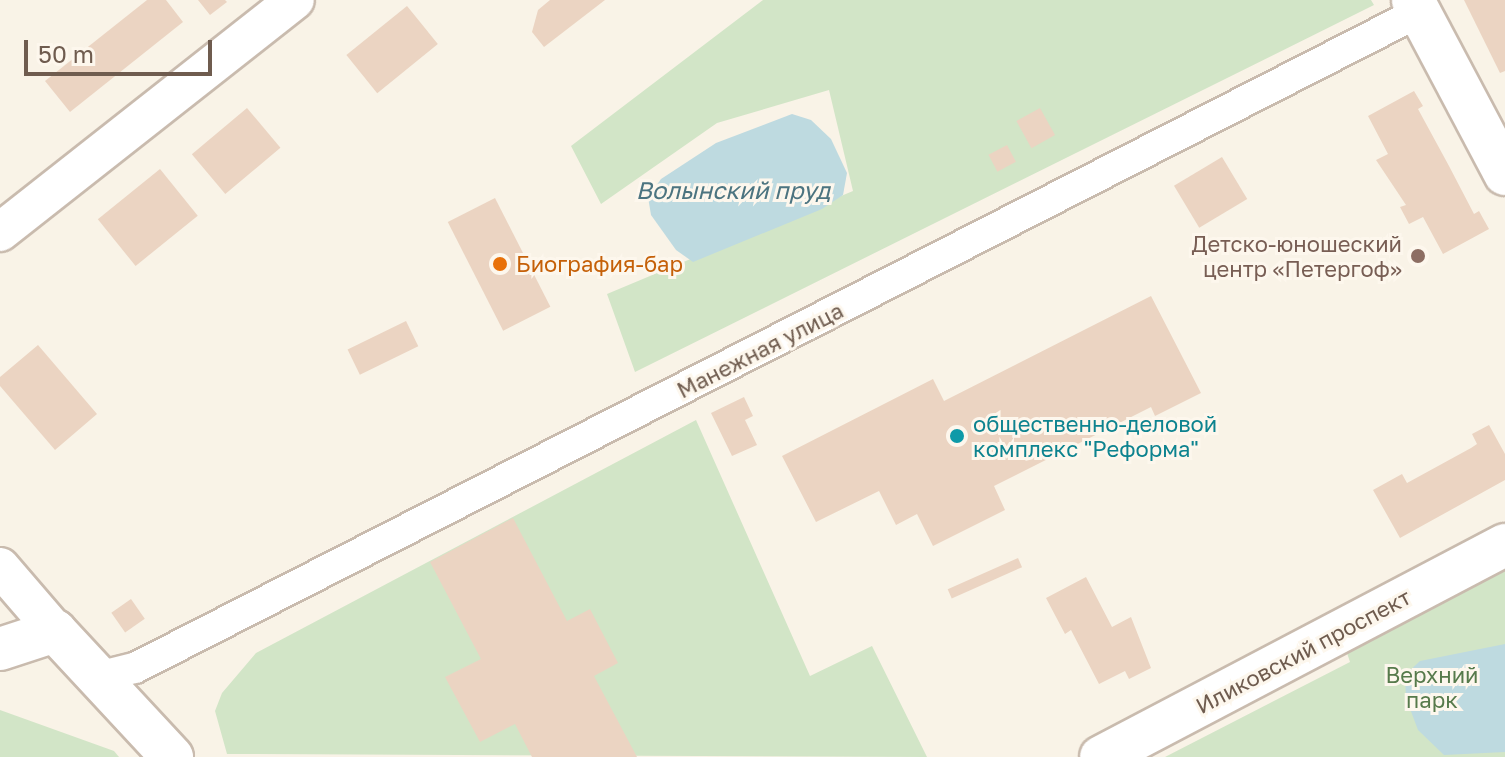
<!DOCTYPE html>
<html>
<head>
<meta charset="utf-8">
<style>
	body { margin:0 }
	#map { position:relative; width:1505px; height:757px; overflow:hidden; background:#f9f3e7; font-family:"Golos Text",sans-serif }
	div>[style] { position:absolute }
	.green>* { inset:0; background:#d2e5c7 }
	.water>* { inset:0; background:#bedae0 }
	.building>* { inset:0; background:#ebd4c2; transform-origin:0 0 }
	.roads { filter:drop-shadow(2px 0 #c9bbae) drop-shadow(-2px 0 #c9bbae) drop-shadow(0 2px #c9bbae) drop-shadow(0 -2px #c9bbae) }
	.minor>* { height:30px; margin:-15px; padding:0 15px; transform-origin:15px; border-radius:15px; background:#fff }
	.tertiary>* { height:38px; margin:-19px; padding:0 19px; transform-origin:19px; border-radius:19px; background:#fff }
	.secondary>* { height:42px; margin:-21px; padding:0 21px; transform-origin:21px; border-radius:21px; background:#fff }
	.dots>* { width:22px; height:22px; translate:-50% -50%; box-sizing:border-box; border:4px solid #fdf7ed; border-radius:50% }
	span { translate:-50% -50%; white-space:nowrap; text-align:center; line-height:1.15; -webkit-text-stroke:6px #fdf7ed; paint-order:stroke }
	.education-label { font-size:22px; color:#785e54 }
	.right { translate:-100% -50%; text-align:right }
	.food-label { font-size:22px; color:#c56008 }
	.left { translate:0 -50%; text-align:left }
	.street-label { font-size:22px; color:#6f5c4f }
	.culture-label { font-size:22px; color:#0d838f }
	.park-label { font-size:22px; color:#567a4b }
	.water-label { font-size:24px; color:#4c7480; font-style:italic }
	.scale { position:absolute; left:24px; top:40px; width:188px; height:36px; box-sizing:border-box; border:4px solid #6f5c4f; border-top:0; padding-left:10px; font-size:24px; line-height:28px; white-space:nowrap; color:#6f5c4f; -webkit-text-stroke:6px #fdf7ed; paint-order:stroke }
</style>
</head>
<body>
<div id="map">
	<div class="green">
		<i style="clip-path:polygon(763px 0,1371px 0,1374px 5px,635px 372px,607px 294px,853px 191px,829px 90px,717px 123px,601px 204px,571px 146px)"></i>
		<i style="clip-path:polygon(696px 420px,810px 676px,872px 646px,927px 757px,227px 754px,215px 711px,222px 693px,256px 653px)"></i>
		<i style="clip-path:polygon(1505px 566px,1505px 757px,1165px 757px,1350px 662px,1347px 653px)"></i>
		<i style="clip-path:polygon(0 710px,114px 751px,119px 757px,0 757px)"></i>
	</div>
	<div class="water">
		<i style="clip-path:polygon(792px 114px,811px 120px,831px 139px,847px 173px,843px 195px,822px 209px,693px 262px,676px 250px,651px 215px,648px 197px,661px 179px,716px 143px)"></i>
		<i style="clip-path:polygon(1505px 644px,1505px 752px,1444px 755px,1418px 730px,1406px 698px,1405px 675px,1420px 661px)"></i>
	</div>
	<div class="building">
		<i style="clip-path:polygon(147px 0,166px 0,183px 22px,70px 112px,45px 81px)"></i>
		<i style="clip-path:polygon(198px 0,225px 0,227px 2px,210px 15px)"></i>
		<i style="clip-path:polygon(550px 0,605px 0,544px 47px,532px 32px,538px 10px)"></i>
		<i style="clip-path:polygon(1464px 0,1505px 0,1505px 71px,1500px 73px)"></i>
		<i style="left:407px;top:6px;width:49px;height:78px;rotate:51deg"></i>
		<i style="clip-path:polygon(1414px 91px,1423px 106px,1418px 109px,1449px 166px,1474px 214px,1479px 211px,1489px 229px,1443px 254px,1423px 217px,1409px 224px,1400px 207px,1406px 205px,1376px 160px,1388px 154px,1368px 116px)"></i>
		<i style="left:247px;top:108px;width:52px;height:72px;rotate:50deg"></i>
		<i style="left:1040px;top:108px;width:31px;height:27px;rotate:61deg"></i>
		<i style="left:1007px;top:145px;width:19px;height:21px;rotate:62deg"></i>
		<i style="left:1222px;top:157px;width:49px;height:56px;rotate:59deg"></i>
		<i style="left:160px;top:169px;width:60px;height:80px;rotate:51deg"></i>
		<i style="left:495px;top:198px;width:122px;height:53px;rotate:63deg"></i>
		<i style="clip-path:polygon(1151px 296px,1201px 393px,1155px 416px,1151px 407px,994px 486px,1005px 510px,933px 546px,917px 514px,896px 525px,879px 491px,816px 522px,782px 456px,933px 379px,944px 401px)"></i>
		<i style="left:406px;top:321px;width:28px;height:65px;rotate:64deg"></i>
		<i style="clip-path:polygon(38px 345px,97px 414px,55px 450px,0 386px,0 377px)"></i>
		<i style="clip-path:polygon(744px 397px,753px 416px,745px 420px,757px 445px,732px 456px,711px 413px)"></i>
		<i style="clip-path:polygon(1489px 425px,1505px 454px,1505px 480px,1400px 538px,1373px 490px,1402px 474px,1407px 483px,1471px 448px,1477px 444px,1472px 434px)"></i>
		<i style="clip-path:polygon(513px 518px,567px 621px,590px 609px,618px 663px,594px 676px,637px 757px,532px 757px,515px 724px,480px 742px,445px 677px,481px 659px,430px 562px)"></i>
		<i style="left:1018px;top:558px;width:10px;height:77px;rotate:66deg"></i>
		<i style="clip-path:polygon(1086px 577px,1112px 627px,1131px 617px,1151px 668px,1129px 679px,1125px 671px,1099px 684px,1071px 630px,1065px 634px,1046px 598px)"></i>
		<i style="left:131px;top:599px;width:24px;height:24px;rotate:55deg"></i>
	</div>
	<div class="roads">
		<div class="minor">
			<i style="left:98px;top:677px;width:38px;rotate:-14deg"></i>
			<i style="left:135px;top:668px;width:1442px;rotate:-27.06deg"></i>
		</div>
		<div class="tertiary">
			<i style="left:0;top:232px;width:375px;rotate:-38.2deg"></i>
			<i style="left:0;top:567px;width:84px;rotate:49.3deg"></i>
		</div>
		<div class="secondary">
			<i style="left:1413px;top:0;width:197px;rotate:62.1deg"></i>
			<i style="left:0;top:649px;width:58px;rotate:-18.1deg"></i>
			<i style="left:55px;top:631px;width:172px;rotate:47.1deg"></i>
			<i style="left:1101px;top:757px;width:456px;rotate:-27.7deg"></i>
		</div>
	</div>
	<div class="dots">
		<i style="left:1418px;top:256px;background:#8d6e63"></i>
		<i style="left:500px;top:264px;background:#e8710a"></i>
		<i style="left:957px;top:436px;background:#0f9aa8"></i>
	</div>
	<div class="education-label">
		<span class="right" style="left:1402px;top:256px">Детско-юношеский<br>центр «Петергоф»</span>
	</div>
	<div class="food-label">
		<span class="left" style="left:516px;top:264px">Биография-бар</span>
	</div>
	<div class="street-label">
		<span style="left:760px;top:350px;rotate:-27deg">Манежная улица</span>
		<span style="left:1303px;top:651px;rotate:-28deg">Иликовский проспект</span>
	</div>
	<div class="culture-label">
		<span class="left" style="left:973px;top:436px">oбщеcтвенно-деловoй<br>кoмплeкc "Peфoрма"</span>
	</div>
	<div class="park-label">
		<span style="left:1432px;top:687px">Верхний<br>парк</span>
	</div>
	<div class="water-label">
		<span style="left:733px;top:190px">Волынский пруд</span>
	</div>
	<div class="scale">50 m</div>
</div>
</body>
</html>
